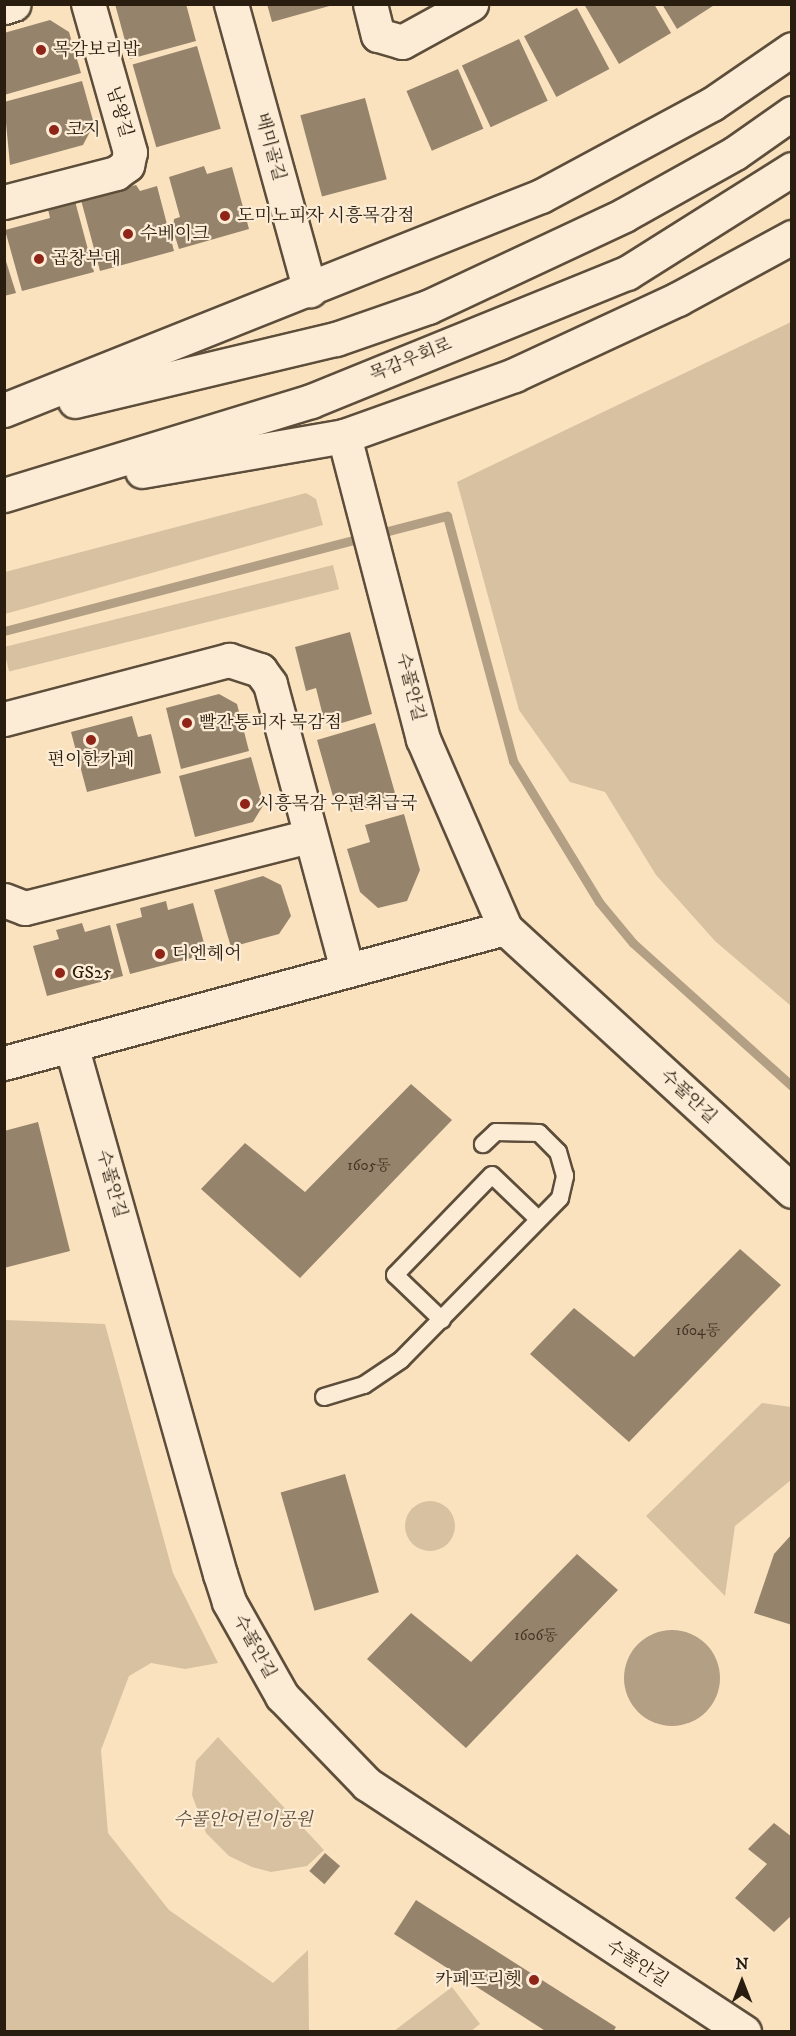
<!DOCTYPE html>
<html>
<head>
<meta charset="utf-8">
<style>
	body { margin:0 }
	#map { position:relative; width:796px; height:2036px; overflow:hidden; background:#fbe2bf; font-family:"IM FELL DW Pica","Noto Serif KR",serif }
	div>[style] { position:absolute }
	.green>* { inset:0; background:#d7c1a1; transform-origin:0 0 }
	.round { border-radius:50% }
	.water>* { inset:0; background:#b39f83 }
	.stream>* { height:9px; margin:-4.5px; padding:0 4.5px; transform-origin:4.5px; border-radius:4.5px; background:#b39f83 }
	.building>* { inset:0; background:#96836b; transform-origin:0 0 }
	.roads { filter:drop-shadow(2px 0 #5d4e3b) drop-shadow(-2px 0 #5d4e3b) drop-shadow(0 2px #5d4e3b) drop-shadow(0 -2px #5d4e3b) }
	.service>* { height:16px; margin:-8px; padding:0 8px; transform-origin:8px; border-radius:8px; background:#fcecd5 }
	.minor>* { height:33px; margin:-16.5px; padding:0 16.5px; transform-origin:16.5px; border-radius:16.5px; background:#fcecd5 }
	.secondary>* { height:33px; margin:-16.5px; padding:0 16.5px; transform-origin:16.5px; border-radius:16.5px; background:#fcecd5 }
	.dots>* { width:16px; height:16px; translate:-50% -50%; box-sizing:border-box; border:3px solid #fcecd5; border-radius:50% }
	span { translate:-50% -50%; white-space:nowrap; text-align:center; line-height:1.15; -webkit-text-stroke:4.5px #fcecd5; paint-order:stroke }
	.number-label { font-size:15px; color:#443626 }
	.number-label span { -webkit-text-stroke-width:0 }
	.poi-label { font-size:18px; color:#281d0f }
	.left { translate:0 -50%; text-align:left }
	.right { translate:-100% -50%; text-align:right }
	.street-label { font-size:18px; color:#281d0f }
	.park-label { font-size:18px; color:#5d4e3b; font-style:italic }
	.frame { position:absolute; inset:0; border:6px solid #281d0f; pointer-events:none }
	.north { position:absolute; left:712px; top:1952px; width:60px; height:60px; -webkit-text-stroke:4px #fcecd5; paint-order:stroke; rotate:0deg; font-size:16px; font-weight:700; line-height:24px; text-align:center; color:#281d0f }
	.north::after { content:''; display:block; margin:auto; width:21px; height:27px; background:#281d0f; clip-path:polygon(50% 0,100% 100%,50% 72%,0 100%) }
</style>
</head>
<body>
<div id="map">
	<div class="green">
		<i style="clip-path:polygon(791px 322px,791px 1006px,715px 941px,656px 875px,605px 792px,570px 782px,519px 710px,457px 482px)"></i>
		<i style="clip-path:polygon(306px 493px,316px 499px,323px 525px,5px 614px,5px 572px)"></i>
		<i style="left:333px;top:565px;width:25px;height:340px;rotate:76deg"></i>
		<i style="clip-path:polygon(5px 1320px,105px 1324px,173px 1573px,218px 1663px,185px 1669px,151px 1663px,129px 1676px,101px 1750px,108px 1833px,169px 1910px,273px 1983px,308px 1950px,309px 2031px,5px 2031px)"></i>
		<i style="clip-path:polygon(762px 1403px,791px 1407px,791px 1480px,735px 1526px,725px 1596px,646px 1516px)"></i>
		<i class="round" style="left:405px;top:1501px;width:50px;height:50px"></i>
		<i style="clip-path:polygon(218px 1737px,324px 1850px,307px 1866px,271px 1872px,252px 1867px,229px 1856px,206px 1833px,192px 1795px,196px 1761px)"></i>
		<i style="clip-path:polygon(452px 1987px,480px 2024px,471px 2031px,394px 2031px)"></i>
	</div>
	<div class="water">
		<i class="round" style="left:624px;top:1630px;width:96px;height:96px"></i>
	</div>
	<div class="stream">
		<i style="left:4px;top:631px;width:458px;rotate:-14.6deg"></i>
		<i style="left:447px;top:516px;width:254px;rotate:74.9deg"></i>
		<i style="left:513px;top:761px;width:165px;rotate:58.6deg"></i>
		<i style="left:599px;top:902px;width:53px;rotate:50.3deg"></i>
		<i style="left:633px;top:943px;width:214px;rotate:42deg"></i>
	</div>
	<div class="building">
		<i style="clip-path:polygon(115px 4px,186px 4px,196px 41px,130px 59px)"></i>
		<i style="clip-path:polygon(267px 4px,333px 4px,333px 5px,272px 22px)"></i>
		<i style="clip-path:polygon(584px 4px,654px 4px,671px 33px,619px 64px)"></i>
		<i style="clip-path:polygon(662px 4px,716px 4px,677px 29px)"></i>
		<i style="left:577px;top:8px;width:69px;height:60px;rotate:62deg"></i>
		<i style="clip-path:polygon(50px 20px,69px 32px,81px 73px,4px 95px,4px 33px)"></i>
		<i style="left:519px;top:39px;width:68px;height:63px;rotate:65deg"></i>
		<i style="left:197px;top:46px;width:86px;height:67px;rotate:74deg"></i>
		<i style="left:458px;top:69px;width:65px;height:56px;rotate:67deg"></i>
		<i style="clip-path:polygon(82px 81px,94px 124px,83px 145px,10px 165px,4px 102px)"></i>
		<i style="left:365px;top:98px;width:84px;height:67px;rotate:75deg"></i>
		<i style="clip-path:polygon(204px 166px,207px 174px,232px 167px,249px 229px,179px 249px,173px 230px,174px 219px,180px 217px,169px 177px)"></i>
		<i style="clip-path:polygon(136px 185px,140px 191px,157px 186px,174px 251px,100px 271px,81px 200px)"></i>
		<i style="clip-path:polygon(75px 201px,94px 272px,22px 291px,5px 230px,50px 218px,48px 209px)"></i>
		<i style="clip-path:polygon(4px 255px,16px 293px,4px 296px)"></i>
		<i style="clip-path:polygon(350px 632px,372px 714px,335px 725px,332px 714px,323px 716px,316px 688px,306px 691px,295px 647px)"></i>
		<i style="clip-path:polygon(219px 694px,237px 704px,249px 751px,181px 769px,166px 708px)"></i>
		<i style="clip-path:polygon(132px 716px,138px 737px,151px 734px,161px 773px,87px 792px,71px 732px)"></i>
		<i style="clip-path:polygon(375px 723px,397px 800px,351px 812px,347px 796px,334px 800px,317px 740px)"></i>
		<i style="clip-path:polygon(251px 757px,264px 804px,253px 822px,195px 837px,179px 776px)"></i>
		<i style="clip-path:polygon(404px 814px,420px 870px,407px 901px,378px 908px,360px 892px,347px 849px,370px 842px,365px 825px)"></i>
		<i style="clip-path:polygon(263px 876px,281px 885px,291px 916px,279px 934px,231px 947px,214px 890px)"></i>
		<i style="clip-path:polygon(166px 901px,168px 910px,193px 903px,207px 954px,130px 974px,116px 924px,142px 917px,140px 908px)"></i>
		<i style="clip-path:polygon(82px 923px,85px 932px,110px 925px,123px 976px,47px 996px,33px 946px,59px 939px,56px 930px)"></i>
		<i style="clip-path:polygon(411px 1084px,452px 1120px,300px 1278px,201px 1189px,245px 1143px,305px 1192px)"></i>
		<i style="clip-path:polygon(38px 1122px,70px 1251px,4px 1268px,4px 1131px)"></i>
		<i style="clip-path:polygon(740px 1249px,781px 1285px,629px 1442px,530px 1354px,574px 1308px,634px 1357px)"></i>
		<i style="left:345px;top:1474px;width:123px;height:67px;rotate:74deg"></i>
		<i style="clip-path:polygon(792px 1534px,792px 1625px,754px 1613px,774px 1554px)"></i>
		<i style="clip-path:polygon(577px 1554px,618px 1590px,466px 1748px,367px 1659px,411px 1613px,471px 1662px)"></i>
		<i style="clip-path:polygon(774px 1823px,792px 1837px,792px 1915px,774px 1932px,735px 1898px,767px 1864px,748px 1849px)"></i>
		<i style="left:325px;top:1853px;width:20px;height:24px;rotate:41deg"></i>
		<i style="clip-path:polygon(416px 1900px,616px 2027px,613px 2032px,547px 2032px,394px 1934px)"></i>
	</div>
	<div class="roads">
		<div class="service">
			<i style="left:442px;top:1320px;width:65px;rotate:-136.2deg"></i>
			<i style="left:395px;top:1275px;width:139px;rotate:-45.9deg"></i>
			<i style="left:492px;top:1175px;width:64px;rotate:43.7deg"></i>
			<i style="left:324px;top:1397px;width:42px;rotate:-16.7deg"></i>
			<i style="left:364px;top:1385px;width:45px;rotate:-34deg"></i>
			<i style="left:401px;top:1360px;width:227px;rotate:-45.5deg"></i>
			<i style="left:560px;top:1198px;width:23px;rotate:-77deg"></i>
			<i style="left:565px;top:1176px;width:25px;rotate:-106deg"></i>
			<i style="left:558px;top:1152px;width:27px;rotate:-135deg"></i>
			<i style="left:539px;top:1133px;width:43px;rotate:-178.7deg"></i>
			<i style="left:496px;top:1132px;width:18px;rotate:137deg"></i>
		</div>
		<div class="minor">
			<i style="left:231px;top:4px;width:297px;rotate:74.6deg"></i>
			<i style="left:370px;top:4px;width:32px;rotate:76deg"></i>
			<i style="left:378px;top:35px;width:25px;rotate:16deg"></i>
			<i style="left:402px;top:42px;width:79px;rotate:-28.8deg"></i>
			<i style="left:4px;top:7px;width:10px;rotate:-17deg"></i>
			<i style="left:4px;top:202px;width:116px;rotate:-14.5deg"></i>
			<i style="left:116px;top:173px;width:14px;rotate:-36deg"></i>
			<i style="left:127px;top:165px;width:13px;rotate:-77deg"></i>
			<i style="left:130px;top:152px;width:154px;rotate:-105.8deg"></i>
			<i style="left:344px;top:436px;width:313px;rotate:75.4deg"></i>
			<i style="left:423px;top:739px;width:206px;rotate:66.5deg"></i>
			<i style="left:505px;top:928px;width:389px;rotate:42.5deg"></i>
			<i style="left:4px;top:719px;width:233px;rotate:-14.7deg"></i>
			<i style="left:229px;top:660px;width:33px;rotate:18deg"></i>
			<i style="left:260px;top:670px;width:17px;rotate:54deg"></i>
			<i style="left:270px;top:684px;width:295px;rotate:74.9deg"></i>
			<i style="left:4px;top:900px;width:22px;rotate:21deg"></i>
			<i style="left:25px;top:908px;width:293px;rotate:-14.2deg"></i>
			<i style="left:71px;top:1045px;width:550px;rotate:74.27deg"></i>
			<i style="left:220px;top:1574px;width:29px;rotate:72deg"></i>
			<i style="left:229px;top:1602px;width:108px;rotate:60.6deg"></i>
			<i style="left:282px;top:1696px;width:122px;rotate:46deg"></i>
			<i style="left:367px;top:1784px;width:451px;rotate:33.3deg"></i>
			<i style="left:4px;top:1063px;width:519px;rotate:-15.08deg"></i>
		</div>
		<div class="secondary">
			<i style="left:75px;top:401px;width:268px;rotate:-13.4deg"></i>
			<i style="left:336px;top:339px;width:97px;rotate:-19.2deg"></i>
			<i style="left:428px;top:307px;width:217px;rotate:-25.1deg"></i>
			<i style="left:624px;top:215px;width:127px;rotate:-29.2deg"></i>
			<i style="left:735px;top:153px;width:70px;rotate:-35.1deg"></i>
			<i style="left:4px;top:410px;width:578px;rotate:-21.73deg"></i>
			<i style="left:541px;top:196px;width:194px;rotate:-28.3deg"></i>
			<i style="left:712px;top:104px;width:97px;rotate:-34.5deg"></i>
			<i style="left:142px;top:471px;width:205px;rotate:-9.8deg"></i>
			<i style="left:344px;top:436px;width:181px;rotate:-19.7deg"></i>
			<i style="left:514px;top:375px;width:181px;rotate:-24.9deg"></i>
			<i style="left:678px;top:299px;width:130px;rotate:-28.5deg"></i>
			<i style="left:4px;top:495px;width:321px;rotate:-17deg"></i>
			<i style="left:311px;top:401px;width:341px;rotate:-22.1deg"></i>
			<i style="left:627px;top:273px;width:195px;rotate:-32.2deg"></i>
		</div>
	</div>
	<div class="dots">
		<i style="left:41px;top:50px;background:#8f2418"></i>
		<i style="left:54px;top:130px;background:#8f2418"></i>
		<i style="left:225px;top:216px;background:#8f2418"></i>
		<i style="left:128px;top:234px;background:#8f2418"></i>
		<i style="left:39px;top:259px;background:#8f2418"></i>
		<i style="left:187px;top:723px;background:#8f2418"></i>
		<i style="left:91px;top:740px;background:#8f2418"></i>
		<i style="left:245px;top:804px;background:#8f2418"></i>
		<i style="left:160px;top:954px;background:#8f2418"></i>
		<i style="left:60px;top:973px;background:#8f2418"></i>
		<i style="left:534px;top:1980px;background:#8f2418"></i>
	</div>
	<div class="number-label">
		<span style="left:369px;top:1166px">1605동</span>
		<span style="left:698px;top:1331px">1604동</span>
		<span style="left:536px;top:1636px">1606동</span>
	</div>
	<div class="poi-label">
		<span class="left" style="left:53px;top:50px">목감보리밥</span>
		<span class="left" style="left:66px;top:130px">코지</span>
		<span class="left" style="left:237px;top:216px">도미노피자 시흥목감점</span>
		<span class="left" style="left:140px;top:234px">수베이크</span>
		<span class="left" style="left:51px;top:259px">곱창부대</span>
		<span class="left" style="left:199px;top:723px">빨간통피자 목감점</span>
		<span style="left:91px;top:760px">편이한카페</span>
		<span class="left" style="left:257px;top:804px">시흥목감 우편취급국</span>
		<span class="left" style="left:172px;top:954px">디엔헤어</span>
		<span class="left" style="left:72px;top:973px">GS25</span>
		<span class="right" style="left:522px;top:1980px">카페프리헷</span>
	</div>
	<div class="street-label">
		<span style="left:119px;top:112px;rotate:74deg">남왕길</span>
		<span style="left:270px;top:147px;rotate:75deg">배미골길</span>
		<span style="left:411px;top:360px;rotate:-22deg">목감우회로</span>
		<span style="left:410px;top:687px;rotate:76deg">수풀안길</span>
		<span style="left:688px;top:1097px;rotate:43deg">수풀안길</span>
		<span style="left:111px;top:1184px;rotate:74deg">수풀안길</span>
		<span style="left:254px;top:1647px;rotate:61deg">수풀안길</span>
		<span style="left:637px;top:1964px;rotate:33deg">수풀안길</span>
	</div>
	<div class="park-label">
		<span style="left:243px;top:1820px">수풀안어린이공원</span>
	</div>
	<div class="frame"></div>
	<div class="north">N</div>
</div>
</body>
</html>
